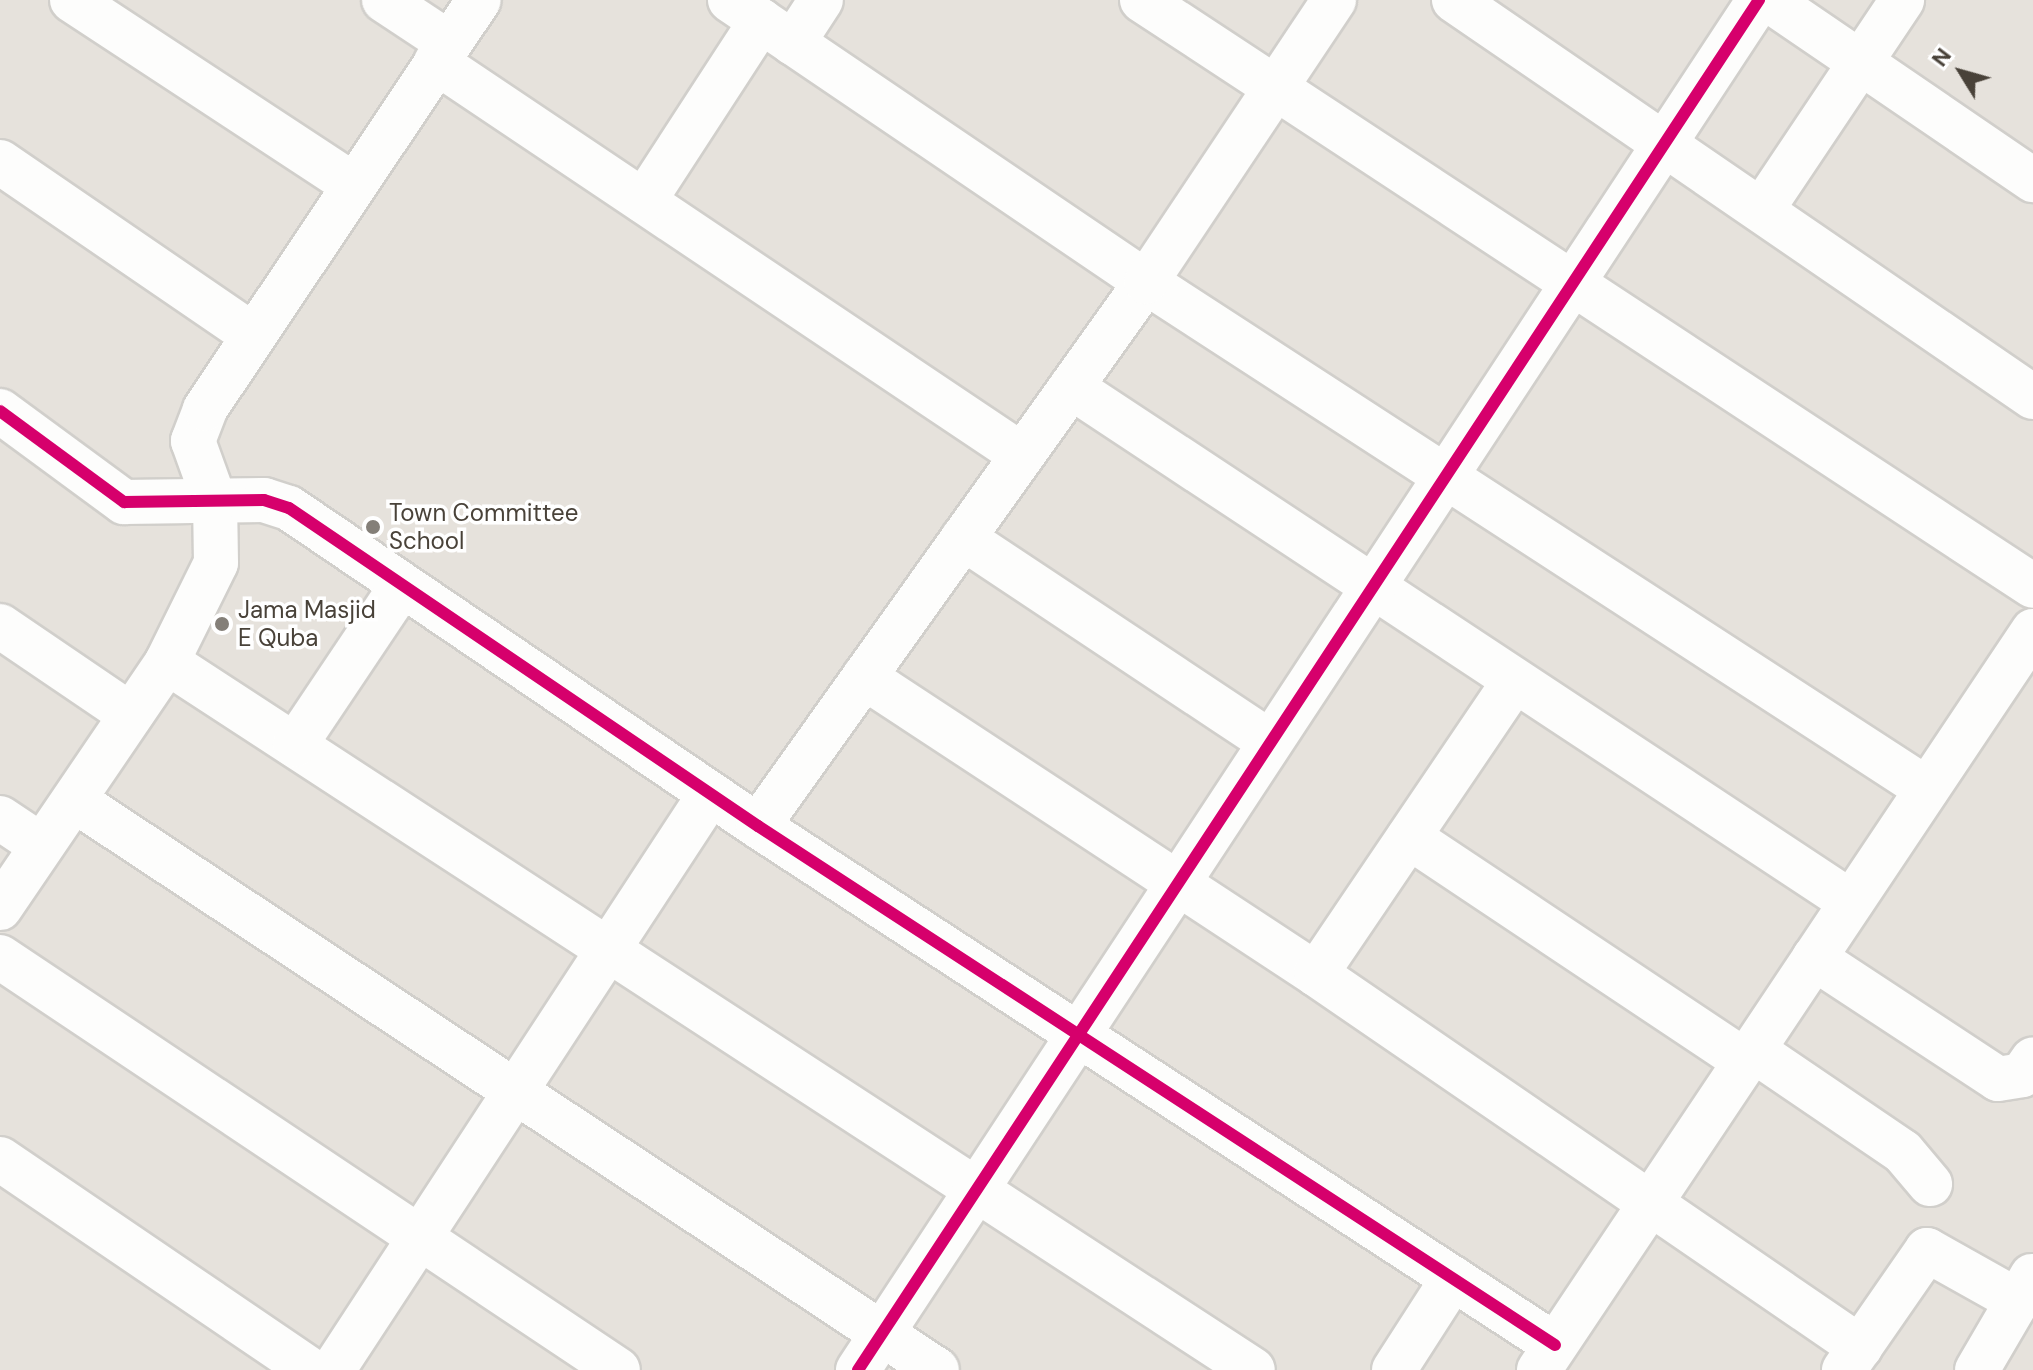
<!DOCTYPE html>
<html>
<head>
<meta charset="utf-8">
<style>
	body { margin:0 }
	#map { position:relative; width:2033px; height:1370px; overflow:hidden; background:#f3f1ee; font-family:"DM Sans",sans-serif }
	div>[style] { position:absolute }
	.residential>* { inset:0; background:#e6e2dc; transform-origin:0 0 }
	.roads { filter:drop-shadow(2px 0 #d1cfcb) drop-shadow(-2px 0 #d1cfcb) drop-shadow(0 2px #d1cfcb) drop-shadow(0 -2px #d1cfcb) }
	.minor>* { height:44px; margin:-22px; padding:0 22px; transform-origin:22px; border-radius:22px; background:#fdfdfc }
	.cycleway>* { height:12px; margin:-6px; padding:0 6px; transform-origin:6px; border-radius:6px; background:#d6006c }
	.dots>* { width:22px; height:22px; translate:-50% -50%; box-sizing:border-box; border:4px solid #fff; border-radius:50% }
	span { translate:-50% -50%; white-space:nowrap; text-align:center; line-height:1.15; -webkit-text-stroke:7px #fff; paint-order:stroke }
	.poi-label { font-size:24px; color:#494239 }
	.left { translate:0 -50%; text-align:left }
	.north { position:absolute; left:1921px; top:32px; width:80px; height:80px; -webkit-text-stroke:6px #fff; paint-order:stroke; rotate:307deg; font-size:22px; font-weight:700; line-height:32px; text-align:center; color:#494239 }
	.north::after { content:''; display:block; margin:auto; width:28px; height:36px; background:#494239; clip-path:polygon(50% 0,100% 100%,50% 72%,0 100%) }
</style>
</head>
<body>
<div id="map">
	<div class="residential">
		<i style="left:0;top:0;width:2033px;height:1370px"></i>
	</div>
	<div class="roads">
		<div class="minor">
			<i style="left:72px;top:0;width:334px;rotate:33.3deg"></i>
			<i style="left:384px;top:0;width:78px;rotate:33.5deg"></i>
			<i style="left:730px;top:0;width:503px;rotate:34.13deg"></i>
			<i style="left:1146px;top:282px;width:931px;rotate:32.99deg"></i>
			<i style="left:1142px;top:0;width:1066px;rotate:33.33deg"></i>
			<i style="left:1454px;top:0;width:702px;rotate:34.44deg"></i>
			<i style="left:1769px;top:0;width:320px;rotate:34.3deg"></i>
			<i style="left:793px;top:43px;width:51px;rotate:-56.9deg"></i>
			<i style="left:436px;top:62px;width:706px;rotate:33.85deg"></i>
			<i style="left:0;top:162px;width:303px;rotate:34.4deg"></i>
			<i style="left:644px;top:201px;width:215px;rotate:-57deg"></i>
			<i style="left:1763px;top:208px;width:250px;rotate:-56.2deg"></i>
			<i style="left:1071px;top:387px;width:935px;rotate:33.44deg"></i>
			<i style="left:0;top:411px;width:154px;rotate:36.3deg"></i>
			<i style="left:124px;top:502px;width:140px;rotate:-0.8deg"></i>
			<i style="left:264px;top:500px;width:26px;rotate:18deg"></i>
			<i style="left:289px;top:508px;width:567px;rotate:34.14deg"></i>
			<i style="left:758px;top:826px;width:951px;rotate:33.07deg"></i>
			<i style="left:963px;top:538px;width:366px;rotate:33.6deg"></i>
			<i style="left:0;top:626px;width:158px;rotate:34.2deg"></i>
			<i style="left:167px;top:662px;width:1296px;rotate:33.1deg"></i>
			<i style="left:864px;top:677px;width:541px;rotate:33.31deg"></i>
			<i style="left:1316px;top:974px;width:660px;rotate:34.44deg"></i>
			<i style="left:295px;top:745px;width:192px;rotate:-56.2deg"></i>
			<i style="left:74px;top:800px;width:1034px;rotate:33.44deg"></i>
			<i style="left:0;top:818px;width:50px;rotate:33.7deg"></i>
			<i style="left:758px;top:826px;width:668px;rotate:-54.5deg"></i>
			<i style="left:1146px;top:282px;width:339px;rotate:-56.3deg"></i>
			<i style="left:1409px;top:837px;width:404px;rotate:33.7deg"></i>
			<i style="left:0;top:908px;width:297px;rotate:-55.8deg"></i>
			<i style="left:167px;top:662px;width:110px;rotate:-63.7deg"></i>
			<i style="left:216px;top:563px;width:61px;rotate:-90.9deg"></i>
			<i style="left:215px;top:502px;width:65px;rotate:-109.8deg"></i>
			<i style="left:193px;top:441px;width:34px;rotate:-69deg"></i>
			<i style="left:205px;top:409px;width:492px;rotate:-56.2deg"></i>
			<i style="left:0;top:957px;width:743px;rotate:33.75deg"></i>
			<i style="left:1814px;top:958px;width:220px;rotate:33.3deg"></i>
			<i style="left:1998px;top:1079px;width:24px;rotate:-9deg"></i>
			<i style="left:2022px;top:1075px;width:19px;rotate:-55deg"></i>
			<i style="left:1316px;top:974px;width:353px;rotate:-55.9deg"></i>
			<i style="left:1753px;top:1050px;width:181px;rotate:34.2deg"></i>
			<i style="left:1903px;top:1152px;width:42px;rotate:49.8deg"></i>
			<i style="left:0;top:1159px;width:376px;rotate:34.2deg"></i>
			<i style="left:333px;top:1370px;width:688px;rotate:-56.79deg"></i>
			<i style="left:858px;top:1370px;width:1640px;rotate:-56.67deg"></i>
			<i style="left:1394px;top:1370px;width:109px;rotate:-57.3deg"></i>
			<i style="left:1539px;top:1370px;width:889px;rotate:-56.24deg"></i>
			<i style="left:1844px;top:1370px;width:146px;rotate:-55.3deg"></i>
			<i style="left:1927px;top:1250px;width:104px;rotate:29.3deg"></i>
			<i style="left:1977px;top:1370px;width:109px;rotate:-59.7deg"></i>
		</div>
	</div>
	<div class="cycleway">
		<i style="left:0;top:411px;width:154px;rotate:36.3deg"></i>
		<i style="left:124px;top:502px;width:140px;rotate:-0.8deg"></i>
		<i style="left:264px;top:500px;width:26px;rotate:18deg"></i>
		<i style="left:289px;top:508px;width:567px;rotate:34.14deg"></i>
		<i style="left:758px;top:826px;width:951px;rotate:33.07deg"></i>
		<i style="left:858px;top:1370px;width:1640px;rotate:-56.67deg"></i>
	</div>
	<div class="dots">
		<i style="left:373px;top:527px;background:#847f78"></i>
		<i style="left:222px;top:624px;background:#847f78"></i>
	</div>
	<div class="poi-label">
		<span class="left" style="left:389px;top:527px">Town Committee<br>School</span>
		<span class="left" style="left:238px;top:624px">Jama Masjid<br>E Quba</span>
	</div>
	<div class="north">N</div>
</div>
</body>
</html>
